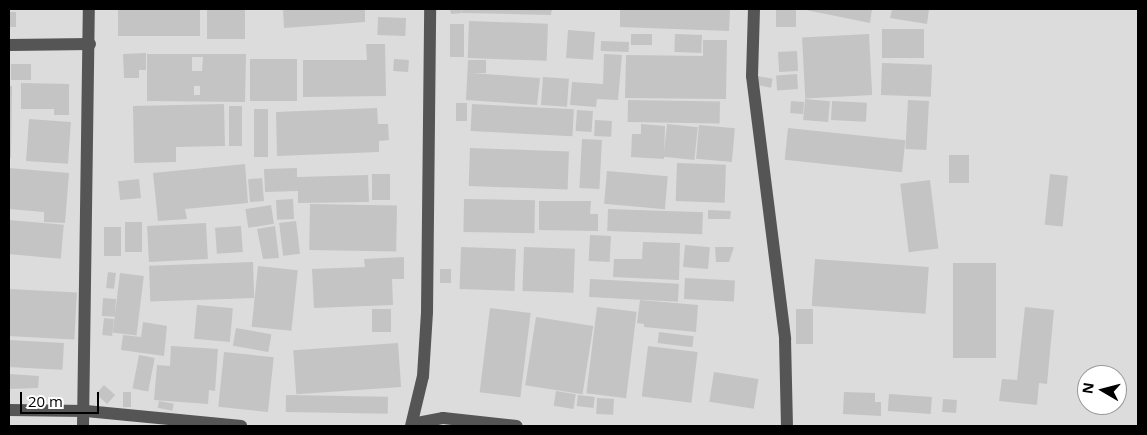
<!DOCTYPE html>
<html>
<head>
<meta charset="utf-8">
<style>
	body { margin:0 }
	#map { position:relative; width:1147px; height:435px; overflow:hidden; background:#fff; font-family:"Open Sans",sans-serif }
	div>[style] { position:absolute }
	.green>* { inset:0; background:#dcdcdc }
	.building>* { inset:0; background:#c4c4c4; transform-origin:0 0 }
	.minor>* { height:12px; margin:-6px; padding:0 6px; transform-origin:6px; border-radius:6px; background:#555 }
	span { translate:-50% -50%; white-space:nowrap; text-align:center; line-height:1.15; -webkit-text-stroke:4px #fff; paint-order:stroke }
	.frame { position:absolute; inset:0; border:10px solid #000; pointer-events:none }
	.north { position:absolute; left:1077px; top:365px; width:50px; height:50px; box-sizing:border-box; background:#fff; border:1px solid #999; border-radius:50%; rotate:278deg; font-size:14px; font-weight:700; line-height:20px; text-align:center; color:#000 }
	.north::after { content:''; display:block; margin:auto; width:18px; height:22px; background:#000; clip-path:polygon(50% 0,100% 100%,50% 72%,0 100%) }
	.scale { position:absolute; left:20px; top:392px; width:79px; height:22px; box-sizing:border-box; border:2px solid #000; border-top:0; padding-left:6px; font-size:15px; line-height:18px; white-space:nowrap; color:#000; -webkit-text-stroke:4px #fff; paint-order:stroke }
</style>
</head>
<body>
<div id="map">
	<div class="green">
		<i style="clip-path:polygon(evenodd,9px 9px,1138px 9px,1138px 426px,9px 426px,9px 9px,1087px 375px,1117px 375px,1117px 405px,1087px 405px,1087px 375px)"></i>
	</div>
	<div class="building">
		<i style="left:118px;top:9px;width:82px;height:27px"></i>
		<i style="left:207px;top:9px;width:38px;height:30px"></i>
		<i style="clip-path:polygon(283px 9px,365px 9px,365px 22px,284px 28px)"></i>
		<i style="clip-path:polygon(450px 9px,461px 9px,462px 13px,451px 14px)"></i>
		<i style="clip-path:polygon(462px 9px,552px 9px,551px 15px,462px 13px)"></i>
		<i style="clip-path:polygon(620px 9px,730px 9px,729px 31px,620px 27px)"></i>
		<i style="left:776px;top:9px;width:20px;height:18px"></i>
		<i style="clip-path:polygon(801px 9px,872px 9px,870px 23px)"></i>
		<i style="clip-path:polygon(892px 9px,929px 9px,927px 24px,890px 18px)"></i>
		<i style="left:16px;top:12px;width:15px;height:7px;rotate:90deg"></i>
		<i style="left:378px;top:17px;width:28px;height:18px;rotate:2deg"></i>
		<i style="left:469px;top:21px;width:79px;height:37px;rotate:2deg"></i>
		<i style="left:450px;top:24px;width:14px;height:33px"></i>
		<i style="left:924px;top:29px;width:29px;height:42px;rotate:90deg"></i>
		<i style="left:568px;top:30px;width:27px;height:28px;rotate:4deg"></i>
		<i style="left:631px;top:34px;width:21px;height:11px"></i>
		<i style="left:675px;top:34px;width:27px;height:18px;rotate:2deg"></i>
		<i style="left:869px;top:34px;width:61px;height:67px;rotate:87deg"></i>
		<i style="clip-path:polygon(703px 40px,727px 40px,726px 99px,625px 98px,626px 55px,703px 56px)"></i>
		<i style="left:601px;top:41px;width:28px;height:10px;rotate:2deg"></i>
		<i style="clip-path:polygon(366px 44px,385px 44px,386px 96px,303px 97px,303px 60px,367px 60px)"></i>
		<i style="left:797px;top:51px;width:20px;height:19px;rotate:87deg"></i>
		<i style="clip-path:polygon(146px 53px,146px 70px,139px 70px,139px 78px,124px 78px,123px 54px)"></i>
		<i style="clip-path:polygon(evenodd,147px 54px,246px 54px,245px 102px,147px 101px,147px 54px,192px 57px,203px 57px,202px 71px,192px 71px,192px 57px,147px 54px,194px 86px,200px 86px,200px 95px,194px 95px,194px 86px)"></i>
		<i style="clip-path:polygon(604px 54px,622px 55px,618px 100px,597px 99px,596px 107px,570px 105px,572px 82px,603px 84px)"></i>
		<i style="left:250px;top:59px;width:47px;height:42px"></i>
		<i style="left:394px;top:59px;width:15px;height:12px;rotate:4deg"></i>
		<i style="clip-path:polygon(468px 60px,486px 60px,486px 73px,471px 73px,540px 78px,537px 105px,466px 100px)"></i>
		<i style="left:882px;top:63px;width:50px;height:32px;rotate:2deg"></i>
		<i style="left:11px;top:64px;width:20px;height:16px"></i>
		<i style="left:797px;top:74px;width:15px;height:21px;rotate:86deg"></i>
		<i style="left:758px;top:76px;width:15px;height:9px;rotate:11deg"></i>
		<i style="left:543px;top:77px;width:26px;height:28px;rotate:4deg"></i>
		<i style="clip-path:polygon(21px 83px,69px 84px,69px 115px,54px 115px,54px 109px,21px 109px)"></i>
		<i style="clip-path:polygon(9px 86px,12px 86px,11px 158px,9px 158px)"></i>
		<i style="left:805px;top:99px;width:25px;height:21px;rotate:5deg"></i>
		<i style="left:628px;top:100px;width:92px;height:22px;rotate:1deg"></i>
		<i style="left:908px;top:100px;width:21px;height:49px;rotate:3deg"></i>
		<i style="left:791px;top:101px;width:13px;height:12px;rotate:4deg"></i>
		<i style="left:832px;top:101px;width:35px;height:19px;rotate:3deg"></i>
		<i style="left:456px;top:103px;width:11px;height:18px"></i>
		<i style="clip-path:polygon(224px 104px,225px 146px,176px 147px,176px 162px,134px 163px,133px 106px)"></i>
		<i style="left:472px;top:104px;width:102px;height:27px;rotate:3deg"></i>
		<i style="left:229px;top:106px;width:13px;height:40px"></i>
		<i style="clip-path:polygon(377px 108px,378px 124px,388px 124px,389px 140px,379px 141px,379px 152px,277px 156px,276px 112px)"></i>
		<i style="left:254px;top:109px;width:14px;height:48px"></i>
		<i style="left:577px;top:110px;width:16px;height:21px;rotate:4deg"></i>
		<i style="left:29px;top:119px;width:42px;height:42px;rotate:4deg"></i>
		<i style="left:595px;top:120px;width:17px;height:16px;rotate:3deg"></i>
		<i style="clip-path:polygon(641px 124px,665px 126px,664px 159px,631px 157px,632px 134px,641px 134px)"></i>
		<i style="left:667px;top:124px;width:31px;height:33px;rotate:6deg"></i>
		<i style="left:699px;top:125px;width:36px;height:34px;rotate:5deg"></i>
		<i style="left:788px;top:128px;width:118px;height:32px;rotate:6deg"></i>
		<i style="left:582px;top:139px;width:20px;height:49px;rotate:3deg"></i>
		<i style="left:470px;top:148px;width:99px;height:38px;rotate:2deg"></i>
		<i style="left:949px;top:155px;width:20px;height:28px"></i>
		<i style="left:677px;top:163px;width:49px;height:38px;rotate:2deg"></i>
		<i style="clip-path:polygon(245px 164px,248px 203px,185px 209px,187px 219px,158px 221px,153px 173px)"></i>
		<i style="clip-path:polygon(9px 168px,69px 173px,65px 223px,44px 222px,44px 212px,9px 209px)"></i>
		<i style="clip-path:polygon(297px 168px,297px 177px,368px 175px,369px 202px,298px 203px,298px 191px,265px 192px,264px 169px)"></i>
		<i style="left:607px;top:171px;width:61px;height:33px;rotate:5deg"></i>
		<i style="left:372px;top:174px;width:18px;height:26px"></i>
		<i style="left:1050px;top:174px;width:18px;height:51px;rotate:6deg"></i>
		<i style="left:262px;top:178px;width:23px;height:14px;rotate:85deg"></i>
		<i style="left:139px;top:179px;width:19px;height:21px;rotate:84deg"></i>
		<i style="left:930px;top:180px;width:69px;height:30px;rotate:83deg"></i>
		<i style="left:293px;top:199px;width:20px;height:17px;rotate:87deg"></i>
		<i style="left:464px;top:199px;width:71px;height:33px;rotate:1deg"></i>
		<i style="clip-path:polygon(539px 201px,591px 201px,590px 214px,598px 214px,598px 231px,539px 230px)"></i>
		<i style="left:310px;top:204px;width:87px;height:46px;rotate:1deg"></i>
		<i style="left:271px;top:205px;width:19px;height:26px;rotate:81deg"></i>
		<i style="left:608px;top:209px;width:95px;height:22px;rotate:2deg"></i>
		<i style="clip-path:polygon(708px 210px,731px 211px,730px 219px,708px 219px)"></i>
		<i style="left:9px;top:220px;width:55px;height:34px;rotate:5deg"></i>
		<i style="left:296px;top:221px;width:33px;height:17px;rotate:83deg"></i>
		<i style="left:125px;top:222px;width:17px;height:30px"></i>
		<i style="left:206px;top:223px;width:36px;height:59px;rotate:87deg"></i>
		<i style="left:241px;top:226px;width:26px;height:26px;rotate:86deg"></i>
		<i style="clip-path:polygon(275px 226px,279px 258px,263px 259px,257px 229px)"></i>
		<i style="left:104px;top:227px;width:17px;height:29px"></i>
		<i style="left:590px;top:235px;width:21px;height:26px;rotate:3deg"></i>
		<i style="clip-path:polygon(643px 242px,680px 243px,679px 280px,613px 277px,614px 259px,642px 259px)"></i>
		<i style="left:685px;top:245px;width:25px;height:22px;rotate:5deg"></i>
		<i style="left:461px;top:247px;width:55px;height:42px;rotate:2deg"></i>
		<i style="left:524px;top:247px;width:51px;height:44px;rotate:2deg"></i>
		<i style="clip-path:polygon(715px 247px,734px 247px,729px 262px,716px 262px)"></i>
		<i style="clip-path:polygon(404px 257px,404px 279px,392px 279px,393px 305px,314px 308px,312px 269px,365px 267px,364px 259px)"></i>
		<i style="left:815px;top:259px;width:114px;height:47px;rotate:4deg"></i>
		<i style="left:253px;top:262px;width:36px;height:104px;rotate:88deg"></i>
		<i style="left:953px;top:263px;width:43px;height:95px"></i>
		<i style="left:258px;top:266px;width:40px;height:61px;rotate:6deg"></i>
		<i style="left:440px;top:269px;width:11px;height:14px"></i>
		<i style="left:108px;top:272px;width:8px;height:16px;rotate:7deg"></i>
		<i style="left:120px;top:273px;width:24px;height:60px;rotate:7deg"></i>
		<i style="left:685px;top:278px;width:50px;height:21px;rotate:3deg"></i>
		<i style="left:590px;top:279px;width:89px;height:18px;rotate:3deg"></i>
		<i style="left:9px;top:289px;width:68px;height:47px;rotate:3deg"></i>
		<i style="left:103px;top:298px;width:13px;height:18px;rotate:4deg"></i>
		<i style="clip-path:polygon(640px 300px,698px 305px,696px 332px,644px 327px,644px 324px,637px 323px)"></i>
		<i style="left:197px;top:305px;width:36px;height:34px;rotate:5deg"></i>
		<i style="left:597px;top:307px;width:40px;height:87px;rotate:7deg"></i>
		<i style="clip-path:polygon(1025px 307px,1054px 310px,1047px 384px,1039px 383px,1037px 405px,999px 401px,1002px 379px,1017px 380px)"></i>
		<i style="left:490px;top:308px;width:41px;height:85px;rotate:7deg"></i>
		<i style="left:372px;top:309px;width:19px;height:23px"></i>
		<i style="left:813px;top:309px;width:35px;height:17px;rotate:90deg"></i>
		<i style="left:536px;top:317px;width:58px;height:69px;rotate:9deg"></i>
		<i style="left:104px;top:318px;width:10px;height:17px;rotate:6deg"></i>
		<i style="clip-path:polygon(143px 322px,167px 326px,164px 356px,121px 350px,123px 335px,141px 337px)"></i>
		<i style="left:236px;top:328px;width:36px;height:18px;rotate:10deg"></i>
		<i style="left:659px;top:332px;width:35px;height:11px;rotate:7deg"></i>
		<i style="left:9px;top:340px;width:55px;height:27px;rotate:3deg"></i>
		<i style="left:398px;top:343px;width:44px;height:105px;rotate:86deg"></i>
		<i style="clip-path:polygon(171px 346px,218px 349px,215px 391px,209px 390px,208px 404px,154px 400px,157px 365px,170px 366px)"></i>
		<i style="left:648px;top:346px;width:50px;height:51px;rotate:7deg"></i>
		<i style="left:224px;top:352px;width:50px;height:55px;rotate:6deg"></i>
		<i style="left:139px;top:355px;width:16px;height:34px;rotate:11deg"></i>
		<i style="left:714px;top:372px;width:45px;height:30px;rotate:9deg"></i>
		<i style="clip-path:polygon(9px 374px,39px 376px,38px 388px,9px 389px)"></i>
		<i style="left:104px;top:385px;width:15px;height:12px;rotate:42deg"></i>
		<i style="left:556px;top:391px;width:20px;height:15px;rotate:9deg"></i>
		<i style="left:123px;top:392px;width:8px;height:15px"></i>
		<i style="clip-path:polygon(844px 392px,875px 393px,875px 402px,881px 402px,881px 416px,843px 414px)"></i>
		<i style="left:889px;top:394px;width:43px;height:17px;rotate:4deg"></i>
		<i style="left:286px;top:395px;width:102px;height:17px;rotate:1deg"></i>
		<i style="left:578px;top:395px;width:17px;height:11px;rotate:7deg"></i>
		<i style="left:597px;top:398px;width:17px;height:16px;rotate:3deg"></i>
		<i style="left:943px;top:399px;width:14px;height:13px;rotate:4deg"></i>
		<i style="left:159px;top:401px;width:15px;height:7px;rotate:11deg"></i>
	</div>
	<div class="minor">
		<i style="left:754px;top:9px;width:67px;rotate:91.7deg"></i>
		<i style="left:752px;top:76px;width:265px;rotate:82.8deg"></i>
		<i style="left:785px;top:339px;width:87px;rotate:88.7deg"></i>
		<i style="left:9px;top:45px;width:81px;rotate:-0.7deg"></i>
		<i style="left:9px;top:410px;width:77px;rotate:0.7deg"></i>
		<i style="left:86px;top:411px;width:156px;rotate:5.5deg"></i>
		<i style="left:412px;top:424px;width:32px;rotate:-11deg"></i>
		<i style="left:443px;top:418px;width:74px;rotate:6.2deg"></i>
		<i style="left:83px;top:426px;width:417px;rotate:-89.2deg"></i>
		<i style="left:411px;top:426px;width:51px;rotate:-76.5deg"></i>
		<i style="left:423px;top:376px;width:64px;rotate:-86.4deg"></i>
		<i style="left:427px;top:312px;width:303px;rotate:-89.4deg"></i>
	</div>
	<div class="frame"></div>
	<div class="north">N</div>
	<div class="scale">20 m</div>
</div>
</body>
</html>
